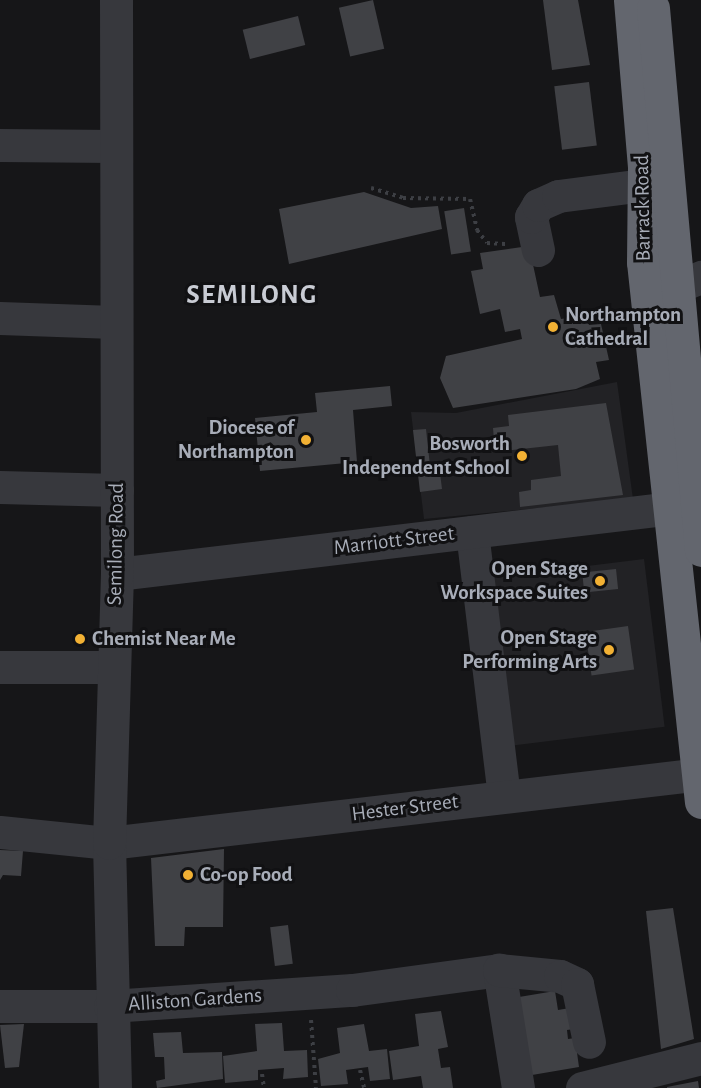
<!DOCTYPE html>
<html>
<head>
<meta charset="utf-8">
<style>
	body { margin:0 }
	#map { position:relative; width:701px; height:1088px; overflow:hidden; background:#161618; font-family:"Alegreya Sans",sans-serif }
	div>[style] { position:absolute }
	.built>* { inset:0; background:#222225; transform-origin:0 0 }
	.building>* { inset:0; background:#404145; transform-origin:0 0 }
	.path>* { height:4px; margin-top:-2px; transform-origin:0; background:repeating-linear-gradient(90deg,#3d3f44 0 3px,transparent 0 7.5px) }
	.minor>* { height:33px; margin:-16.5px; padding:0 16.5px; transform-origin:16.5px; border-radius:16.5px; background:#37383d }
	.highway>* { height:33px; margin:-16.5px; padding:0 16.5px; transform-origin:16.5px; border-radius:16.5px; background:#63666e }
	.dots>* { width:16px; height:16px; translate:-50% -50%; box-sizing:border-box; border:3px solid #111113; border-radius:50% }
	span { translate:-50% -50%; white-space:nowrap; text-align:center; line-height:1.15; -webkit-text-stroke:6px #111113; paint-order:stroke }
	.street-label { font-size:21px; color:#a8adb8 }
	.poi-label { font-size:21px; color:#a8adb8; font-weight:700 }
	.left { translate:0 -50%; text-align:left }
	.right { translate:-100% -50%; text-align:right }
	.district-label { font-size:27px; color:#c9ccd4; font-weight:700; letter-spacing:1.5px }
</style>
</head>
<body>
<div id="map">
	<div class="built">
		<i style="clip-path:polygon(617px 382px,633px 499px,424px 519px,411px 412px,456px 413px)"></i>
		<i style="left:644px;top:559px;width:169px;height:155px;rotate:83deg"></i>
	</div>
	<div class="building">
		<i style="left:373px;top:0;width:50px;height:35px;rotate:77deg"></i>
		<i style="clip-path:polygon(543px 0,578px 0,590px 65px,552px 70px)"></i>
		<i style="left:298px;top:16px;width:30px;height:57px;rotate:76deg"></i>
		<i style="left:589px;top:82px;width:64px;height:35px;rotate:83deg"></i>
		<i style="clip-path:polygon(364px 192px,411px 208px,438px 206px,442px 229px,289px 264px,279px 209px)"></i>
		<i style="left:464px;top:208px;width:44px;height:20px;rotate:81deg"></i>
		<i style="clip-path:polygon(529px 246px,540px 297px,554px 295px,561px 319px,586px 315px,589px 325px,601px 324px,609px 360px,596px 362px,600px 379px,576px 389px,453px 408px,440px 378px,446px 356px,522px 339px,520px 329px,505px 332px,500px 309px,480px 314px,471px 271px,483px 269px,480px 253px)"></i>
		<i style="clip-path:polygon(390px 386px,392px 406px,353px 410px,357px 462px,260px 471px,255px 418px,317px 412px,315px 393px)"></i>
		<i style="clip-path:polygon(606px 403px,623px 495px,520px 507px,519px 492px,531px 490px,531px 480px,561px 476px,558px 445px,495px 452px,493px 428px,509px 426px,508px 415px)"></i>
		<i style="clip-path:polygon(426px 429px,430px 466px,439px 465px,442px 489px,420px 492px,413px 430px)"></i>
		<i style="left:616px;top:569px;width:20px;height:34px;rotate:84deg"></i>
		<i style="left:628px;top:626px;width:44px;height:43px;rotate:82deg"></i>
		<i style="clip-path:polygon(224px 849px,223px 927px,185px 927px,184px 946px,155px 946px,151px 858px)"></i>
		<i style="clip-path:polygon(0 850px,23px 851px,21px 876px,3px 875px,0 880px)"></i>
		<i style="clip-path:polygon(673px 908px,694px 1039px,661px 1049px,646px 911px)"></i>
		<i style="left:288px;top:925px;width:39px;height:18px;rotate:83deg"></i>
		<i style="clip-path:polygon(555px 991px,558px 1010px,570px 1008px,574px 1029px,567px 1030px,568px 1039px,575px 1038px,579px 1067px,532px 1075px,519px 997px)"></i>
		<i style="clip-path:polygon(441px 1011px,448px 1047px,438px 1049px,441px 1068px,450px 1067px,453px 1088px,423px 1088px,421px 1076px,393px 1080px,389px 1051px,419px 1046px,415px 1014px)"></i>
		<i style="clip-path:polygon(282px 1023px,284px 1051px,307px 1050px,308px 1077px,283px 1079px,284px 1068px,258px 1070px,258px 1080px,225px 1083px,223px 1056px,257px 1051px,255px 1024px)"></i>
		<i style="clip-path:polygon(24px 1024px,19px 1067px,5px 1068px,0 1025px)"></i>
		<i style="clip-path:polygon(364px 1024px,369px 1051px,387px 1049px,390px 1079px,370px 1081px,368px 1067px,346px 1070px,348px 1084px,321px 1086px,318px 1059px,340px 1053px,337px 1028px)"></i>
		<i style="clip-path:polygon(181px 1032px,183px 1053px,222px 1052px,223px 1079px,157px 1088px,156px 1081px,165px 1079px,164px 1057px,155px 1057px,153px 1033px)"></i>
		<i style="clip-path:polygon(698px 1081px,699px 1088px,667px 1088px,667px 1087px)"></i>
	</div>
	<div class="path">
		<i style="left:371px;top:188px;width:34px;rotate:17deg"></i>
		<i style="left:403px;top:198px;width:67px;rotate:0.9deg"></i>
		<i style="left:470px;top:199px;width:32px;rotate:77deg"></i>
		<i style="left:477px;top:230px;width:16px;rotate:52deg"></i>
		<i style="left:487px;top:243px;width:22px;rotate:3deg"></i>
		<i style="left:311px;top:1020px;width:68px;rotate:85.8deg"></i>
		<i style="left:360px;top:1070px;width:18px;rotate:77deg"></i>
		<i style="left:262px;top:1074px;width:14px;rotate:82deg"></i>
	</div>
	<div class="minor">
		<i style="left:0;top:145px;width:114px;rotate:0.5deg"></i>
		<i style="left:538px;top:250px;width:34px;rotate:-102deg"></i>
		<i style="left:531px;top:217px;width:14px;rotate:-60deg"></i>
		<i style="left:538px;top:205px;width:22px;rotate:-24deg"></i>
		<i style="left:558px;top:196px;width:87px;rotate:-7.3deg"></i>
		<i style="left:681px;top:285px;width:22px;rotate:-22deg"></i>
		<i style="left:0;top:318px;width:114px;rotate:2deg"></i>
		<i style="left:0;top:487px;width:117px;rotate:1.5deg"></i>
		<i style="left:472px;top:532px;width:266px;rotate:83.1deg"></i>
		<i style="left:117px;top:574px;width:559px;rotate:-6.78deg"></i>
		<i style="left:0;top:667px;width:112px"></i>
		<i style="left:0;top:832px;width:110px;rotate:5.8deg"></i>
		<i style="left:109px;top:843px;width:596px;rotate:-6.65deg"></i>
		<i style="left:0;top:1006px;width:110px"></i>
		<i style="left:110px;top:1006px;width:243px;rotate:-3.8deg"></i>
		<i style="left:352px;top:990px;width:148px;rotate:-7.7deg"></i>
		<i style="left:115px;top:1088px;width:245px;rotate:-91.4deg"></i>
		<i style="left:109px;top:843px;width:269px;rotate:-88.3deg"></i>
		<i style="left:117px;top:574px;width:574px;rotate:-90.1deg"></i>
		<i style="left:518px;top:1088px;width:120px;rotate:-99.1deg"></i>
		<i style="left:499px;top:970px;width:61px;rotate:5.6deg"></i>
		<i style="left:560px;top:976px;width:19px;rotate:25deg"></i>
		<i style="left:577px;top:984px;width:59px;rotate:78.3deg"></i>
		<i style="left:582px;top:1088px;width:123px;rotate:-14.1deg"></i>
	</div>
	<div class="highway">
		<i style="left:630px;top:0;width:168px;rotate:85.2deg"></i>
		<i style="left:644px;top:167px;width:95px;rotate:90.6deg"></i>
		<i style="left:643px;top:262px;width:543px;rotate:83.87deg"></i>
		<i style="left:653px;top:8px;width:544px;rotate:84.94deg"></i>
	</div>
	<div class="dots">
		<i style="left:553px;top:327px;background:#f2b134"></i>
		<i style="left:306px;top:440px;background:#f2b134"></i>
		<i style="left:522px;top:456px;background:#f2b134"></i>
		<i style="left:600px;top:581px;background:#f2b134"></i>
		<i style="left:80px;top:639px;background:#f2b134"></i>
		<i style="left:609px;top:650px;background:#f2b134"></i>
		<i style="left:188px;top:875px;background:#f2b134"></i>
	</div>
	<div class="street-label">
		<span style="left:643px;top:208px;rotate:-91deg">Barrack Road</span>
		<span style="left:394px;top:541px;rotate:-7deg">Marriott Street</span>
		<span style="left:116px;top:544px;rotate:-89deg">Semilong Road</span>
		<span style="left:405px;top:808px;rotate:-7deg">Hester Street</span>
		<span style="left:195px;top:1000px;rotate:-4deg">Alliston Gardens</span>
	</div>
	<div class="poi-label">
		<span class="left" style="left:565px;top:327px">Northampton<br>Cathedral</span>
		<span class="right" style="left:294px;top:440px">Diocese of<br>Northampton</span>
		<span class="right" style="left:510px;top:456px">Bosworth<br>Independent School</span>
		<span class="right" style="left:588px;top:581px">Open Stage<br>Workspace Suites</span>
		<span class="right" style="left:597px;top:650px">Open Stage<br>Performing Arts</span>
		<span class="left" style="left:92px;top:639px">Chemist Near Me</span>
		<span class="left" style="left:200px;top:875px">Co-op Food</span>
	</div>
	<div class="district-label">
		<span style="left:252px;top:295px">SEMILONG</span>
	</div>
</div>
</body>
</html>
